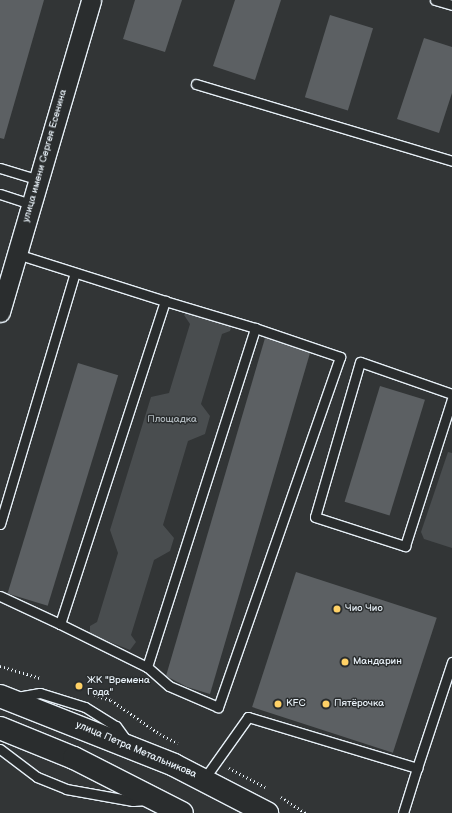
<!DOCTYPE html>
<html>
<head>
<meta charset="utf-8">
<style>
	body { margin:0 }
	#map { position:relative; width:452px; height:813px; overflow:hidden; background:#323536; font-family:"Balsamiq Sans",sans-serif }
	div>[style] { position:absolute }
	.green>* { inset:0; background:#494d4f }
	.building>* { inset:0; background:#5c6063; transform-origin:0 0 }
	.path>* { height:2.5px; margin-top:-1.25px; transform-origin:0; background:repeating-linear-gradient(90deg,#e8f1f8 0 1px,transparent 0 4px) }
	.roads { filter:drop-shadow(1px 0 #e8f1f8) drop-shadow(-1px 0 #e8f1f8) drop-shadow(0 1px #e8f1f8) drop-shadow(0 -1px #e8f1f8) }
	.lane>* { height:9px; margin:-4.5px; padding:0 4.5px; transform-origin:4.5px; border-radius:4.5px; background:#2a2d2e }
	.street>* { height:19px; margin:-9.5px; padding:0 9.5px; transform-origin:9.5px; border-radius:9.5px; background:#2a2d2e }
	.secondary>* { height:22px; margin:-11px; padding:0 11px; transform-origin:11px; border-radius:11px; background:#2a2d2e }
	.dots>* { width:11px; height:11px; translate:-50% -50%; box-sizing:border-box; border:2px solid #2a2d2e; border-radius:50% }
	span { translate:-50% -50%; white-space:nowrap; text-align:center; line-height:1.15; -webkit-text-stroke:3px #2a2d2e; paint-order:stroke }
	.street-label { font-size:10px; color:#e8f1f8 }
	.park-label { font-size:10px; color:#b0b8bd }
	.poi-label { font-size:10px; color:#e8f1f8 }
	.left { translate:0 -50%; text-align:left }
</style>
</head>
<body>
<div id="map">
	<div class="green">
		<i style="clip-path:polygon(188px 310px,232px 325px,230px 331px,222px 334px,201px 404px,210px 416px,205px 434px,188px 441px,163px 525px,174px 538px,170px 551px,154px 560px,131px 635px,136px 642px,130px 650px,90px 634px,90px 626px,97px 622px,118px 553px,110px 530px,151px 397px,169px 393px,190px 324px,184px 315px)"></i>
		<i style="clip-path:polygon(448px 452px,452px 453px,452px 548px,424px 539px,421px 532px)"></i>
	</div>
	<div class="building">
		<i style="clip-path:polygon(0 0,44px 0,4px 139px,0 138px)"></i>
		<i style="clip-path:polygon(135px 0,182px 0,165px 52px,123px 39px)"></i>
		<i style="clip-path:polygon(235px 0,281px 0,255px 80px,213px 66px)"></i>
		<i style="left:330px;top:15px;width:45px;height:86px;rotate:17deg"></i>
		<i style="clip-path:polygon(424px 38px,452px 47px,452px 93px,439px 133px,397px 119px)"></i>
		<i style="clip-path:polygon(265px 338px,310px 353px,210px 694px,187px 687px,166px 676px)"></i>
		<i style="left:78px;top:363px;width:42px;height:241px;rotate:17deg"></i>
		<i style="left:380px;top:386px;width:47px;height:121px;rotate:17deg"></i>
		<i style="left:296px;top:572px;width:148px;height:142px;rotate:18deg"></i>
	</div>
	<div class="path">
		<i style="left:0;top:666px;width:42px;rotate:16.7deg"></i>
		<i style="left:94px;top:695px;width:18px;rotate:16deg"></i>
		<i style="left:111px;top:700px;width:60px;rotate:34.8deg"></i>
		<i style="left:160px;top:734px;width:20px;rotate:27deg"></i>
		<i style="left:229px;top:768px;width:41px;rotate:27.8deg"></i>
		<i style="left:281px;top:797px;width:30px;rotate:33deg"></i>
	</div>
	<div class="roads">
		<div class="lane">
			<i style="left:435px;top:0;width:18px;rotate:16deg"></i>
			<i style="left:196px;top:84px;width:267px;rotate:16.7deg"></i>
			<i style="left:0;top:168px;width:41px;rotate:17.1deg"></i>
			<i style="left:0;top:194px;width:33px;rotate:18deg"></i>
			<i style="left:165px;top:301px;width:94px;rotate:16.7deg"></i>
			<i style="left:255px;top:328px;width:90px;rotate:18.8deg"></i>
			<i style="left:340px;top:357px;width:371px;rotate:109.2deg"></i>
			<i style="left:218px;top:707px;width:53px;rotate:-156.8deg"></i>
			<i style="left:169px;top:686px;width:29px;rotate:-139deg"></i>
			<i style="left:147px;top:667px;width:356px;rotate:-72.3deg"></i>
			<i style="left:452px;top:394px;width:97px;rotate:-160.8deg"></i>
			<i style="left:360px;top:362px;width:161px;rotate:106.2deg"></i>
			<i style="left:315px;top:517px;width:95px;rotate:17.9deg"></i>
			<i style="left:405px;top:546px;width:154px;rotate:-72.3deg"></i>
			<i style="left:0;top:524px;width:262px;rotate:-73.4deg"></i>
			<i style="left:0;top:596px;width:66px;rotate:25deg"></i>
			<i style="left:60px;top:624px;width:340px;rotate:-72deg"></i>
			<i style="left:165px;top:301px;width:155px;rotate:-162.4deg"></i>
			<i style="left:60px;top:624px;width:97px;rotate:26.3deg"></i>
			<i style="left:17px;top:697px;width:23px;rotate:-10deg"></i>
			<i style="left:40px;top:693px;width:47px;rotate:17.3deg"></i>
			<i style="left:85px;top:707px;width:36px;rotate:32deg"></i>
			<i style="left:116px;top:726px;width:19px;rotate:54deg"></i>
			<i style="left:0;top:749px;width:46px;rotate:37.1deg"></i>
			<i style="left:37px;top:777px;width:31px;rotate:22deg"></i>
			<i style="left:66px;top:789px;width:68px;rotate:10.2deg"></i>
			<i style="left:133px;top:801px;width:13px;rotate:-4deg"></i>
			<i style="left:417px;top:768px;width:112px;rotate:-71.7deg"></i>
			<i style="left:204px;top:779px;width:76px;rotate:-54.6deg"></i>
			<i style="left:248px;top:717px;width:177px;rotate:16.8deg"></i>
			<i style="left:417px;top:768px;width:47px;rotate:107.3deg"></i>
		</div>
		<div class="street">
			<i style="left:0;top:312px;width:325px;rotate:-73.7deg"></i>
		</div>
		<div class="secondary">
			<i style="left:0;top:696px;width:187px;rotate:21.6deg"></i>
			<i style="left:174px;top:765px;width:105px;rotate:27.3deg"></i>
			<i style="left:0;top:728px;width:80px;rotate:22.1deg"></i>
			<i style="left:74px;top:758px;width:121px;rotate:27deg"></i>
		</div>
	</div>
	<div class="dots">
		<i style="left:337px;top:609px;background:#ffd166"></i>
		<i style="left:345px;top:662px;background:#ffd166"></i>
		<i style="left:79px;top:686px;background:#ffd166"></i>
		<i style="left:278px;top:704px;background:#ffd166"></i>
		<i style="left:326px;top:704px;background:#ffd166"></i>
	</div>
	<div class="street-label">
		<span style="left:45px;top:156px;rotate:-74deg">улица имени Сергея Есенина</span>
		<span style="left:136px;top:750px;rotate:23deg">улица Петра Метальникова</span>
	</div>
	<div class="park-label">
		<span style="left:172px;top:420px">Площадка</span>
	</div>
	<div class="poi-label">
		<span class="left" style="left:345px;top:609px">Чио Чио</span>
		<span class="left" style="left:353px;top:662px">Мандарин</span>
		<span class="left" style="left:87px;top:686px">ЖК "Времена<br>Года"</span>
		<span class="left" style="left:286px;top:704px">KFC</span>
		<span class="left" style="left:334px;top:704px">Пятёрочка</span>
	</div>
</div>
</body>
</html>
